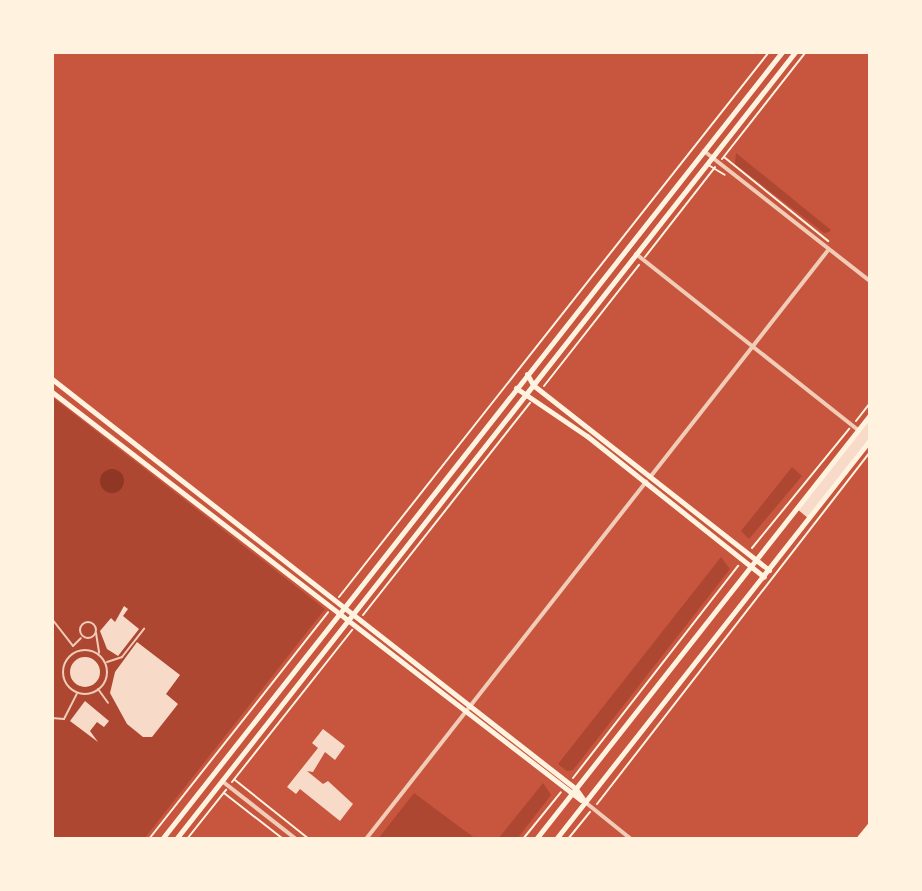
<!DOCTYPE html>
<html>
<head>
<meta charset="utf-8">
<style>
	body { margin:0 }
	#map { position:relative; width:922px; height:891px; overflow:hidden; background:#c8553d; font-family:Mulish,sans-serif }
	div>[style] { position:absolute }
	.green>* { inset:0; background:#ae4732 }
	.water>* { inset:0; background:#8f3625 }
	.round { border-radius:50% }
	.building>* { inset:0; background:#f7dbc8 }
	.path>* { height:2px; margin:-1px; padding:0 1px; transform-origin:1px; border-radius:1px; background:#fff3e0 }
	.pedestrian>* { height:2px; margin:-1px; padding:0 1px; transform-origin:1px; border-radius:1px; background:#f1ccb7 }
	.pedestrian>.ring { margin:-1px; padding:0; box-sizing:content-box; background:none; border:2px solid #f1ccb7; border-radius:50% }
	.tertiary>* { height:4px; margin:-2px; padding:0 2px; transform-origin:2px; border-radius:2px; background:#f1ccb7 }
	.secondary>* { height:5px; margin:-2.5px; padding:0 2.5px; transform-origin:2.5px; border-radius:2.5px; background:#fff3e0 }
	.primary>* { height:5px; margin:-2.5px; padding:0 2.5px; transform-origin:2.5px; border-radius:2.5px; background:#fff3e0 }
	span { translate:-50% -50%; white-space:nowrap; text-align:center; line-height:1.15; -webkit-text-stroke:6px #fff3e0; paint-order:stroke }
	.frame { position:absolute; inset:0; border:54px solid #fff3e0; pointer-events:none }
</style>
</head>
<body>
<div id="map">
	<div class="green">
		<i style="clip-path:polygon(736px 153px,831px 230px,829px 232px,824px 233px,735px 164px)"></i>
		<i style="clip-path:polygon(52px 397px,325px 609px,144px 839px,52px 839px)"></i>
		<i style="clip-path:polygon(792px 467px,802px 476px,749px 539px,741px 531px)"></i>
		<i style="clip-path:polygon(721px 557px,730px 569px,573px 770px,567px 771px,558px 764px)"></i>
		<i style="clip-path:polygon(543px 783px,551px 795px,517px 839px,498px 839px)"></i>
		<i style="clip-path:polygon(414px 793px,476px 839px,378px 839px)"></i>
	</div>
	<div class="water">
		<i class="round" style="left:100px;top:469px;width:24px;height:24px"></i>
	</div>
	<div class="building">
		<i style="clip-path:polygon(870px 413px,870px 442px,809px 519px,796px 508px)"></i>
		<i style="clip-path:polygon(124px 606px,128px 609px,123px 616px,139px 629px,118px 656px,107px 649px,100px 631px,111px 618px,115px 622px)"></i>
		<i style="clip-path:polygon(137px 642px,180px 675px,166px 694px,178px 704px,152px 737px,143px 737px,127px 724px,110px 693px,115px 672px)"></i>
		<i class="round" style="left:70px;top:657px;width:30px;height:30px"></i>
		<i style="clip-path:polygon(85px 701px,109px 721px,104px 727px,97px 722px,90px 731px,98px 742px,70px 721px)"></i>
		<i style="clip-path:polygon(323px 729px,345px 746px,335px 760px,325px 752px,313px 772px,307px 771px,323px 784px,328px 781px,353px 804px,340px 821px,300px 789px,296px 794px,287px 787px,318px 748px,312px 743px)"></i>
	</div>
	<div class="path">
		<i style="left:724px;top:157px;width:134px;rotate:38.9deg"></i>
		<i style="left:722px;top:159px;width:136px;rotate:-51.9deg"></i>
		<i style="left:710px;top:166px;width:17px;rotate:31deg"></i>
		<i style="left:645px;top:257px;width:114px;rotate:-52.1deg"></i>
		<i style="left:544px;top:386px;width:154px;rotate:-51.9deg"></i>
		<i style="left:856px;top:421px;width:23px;rotate:-52deg"></i>
		<i style="left:752px;top:548px;width:154px;rotate:-50.8deg"></i>
		<i style="left:339px;top:597px;width:694px;rotate:-51.73deg"></i>
		<i style="left:363px;top:615px;width:270px;rotate:-51.8deg"></i>
		<i style="left:573px;top:778px;width:269px;rotate:-52.1deg"></i>
		<i style="left:235px;top:780px;width:95px;rotate:38.6deg"></i>
		<i style="left:232px;top:782px;width:194px;rotate:-51.7deg"></i>
		<i style="left:224px;top:793px;width:75px;rotate:37.9deg"></i>
		<i style="left:597px;top:804px;width:445px;rotate:-52.2deg"></i>
		<i style="left:149px;top:839px;width:289px;rotate:-51.7deg"></i>
		<i style="left:187px;top:839px;width:63px;rotate:-51.5deg"></i>
		<i style="left:523px;top:839px;width:60px;rotate:-51deg"></i>
		<i style="left:568px;top:839px;width:35px;rotate:-51deg"></i>
	</div>
	<div class="pedestrian">
		<i style="left:52px;top:619px;width:34px;rotate:52deg"></i>
		<i style="left:73px;top:646px;width:11px;rotate:-45deg"></i>
		<i class="ring" style="left:80px;top:622px;width:14px;height:14px"></i>
		<i style="left:96px;top:633px;width:20px;rotate:81deg"></i>
		<i class="ring" style="left:63px;top:650px;width:42px;height:42px"></i>
		<i style="left:107px;top:662px;width:16px;rotate:-18deg"></i>
		<i style="left:122px;top:657px;width:36px;rotate:-52deg"></i>
		<i style="left:98px;top:689px;width:17px;rotate:54deg"></i>
		<i style="left:52px;top:718px;width:12px;rotate:5deg"></i>
		<i style="left:64px;top:719px;width:29px;rotate:-63deg"></i>
	</div>
	<div class="tertiary">
		<i style="left:704px;top:151px;width:211px;rotate:38.1deg"></i>
		<i style="left:636px;top:254px;width:283px;rotate:38.4deg"></i>
		<i style="left:651px;top:476px;width:288px;rotate:-51.9deg"></i>
		<i style="left:222px;top:781px;width:94px;rotate:38.1deg"></i>
		<i style="left:585px;top:802px;width:59px;rotate:38.8deg"></i>
		<i style="left:366px;top:839px;width:454px;rotate:-51.9deg"></i>
	</div>
	<div class="secondary">
		<i style="left:527px;top:374px;width:13px;rotate:61deg"></i>
		<i style="left:533px;top:385px;width:300px;rotate:38.1deg"></i>
		<i style="left:52px;top:379px;width:665px;rotate:38.04deg"></i>
		<i style="left:576px;top:789px;width:16px;rotate:55deg"></i>
		<i style="left:516px;top:388px;width:86px;rotate:34.1deg"></i>
		<i style="left:587px;top:436px;width:226px;rotate:38.5deg"></i>
		<i style="left:52px;top:392px;width:668px;rotate:37.64deg"></i>
		<i style="left:858px;top:839px;width:19px;rotate:-51deg"></i>
		<i style="left:864px;top:839px;width:10px;rotate:-53deg"></i>
	</div>
	<div class="primary">
		<i style="left:162px;top:839px;width:1002px;rotate:-51.77deg"></i>
		<i style="left:176px;top:839px;width:1001px;rotate:-51.81deg"></i>
		<i style="left:536px;top:839px;width:540px;rotate:-51.77deg"></i>
		<i style="left:556px;top:839px;width:508px;rotate:-51.8deg"></i>
	</div>
	<div class="frame"></div>
</div>
</body>
</html>
